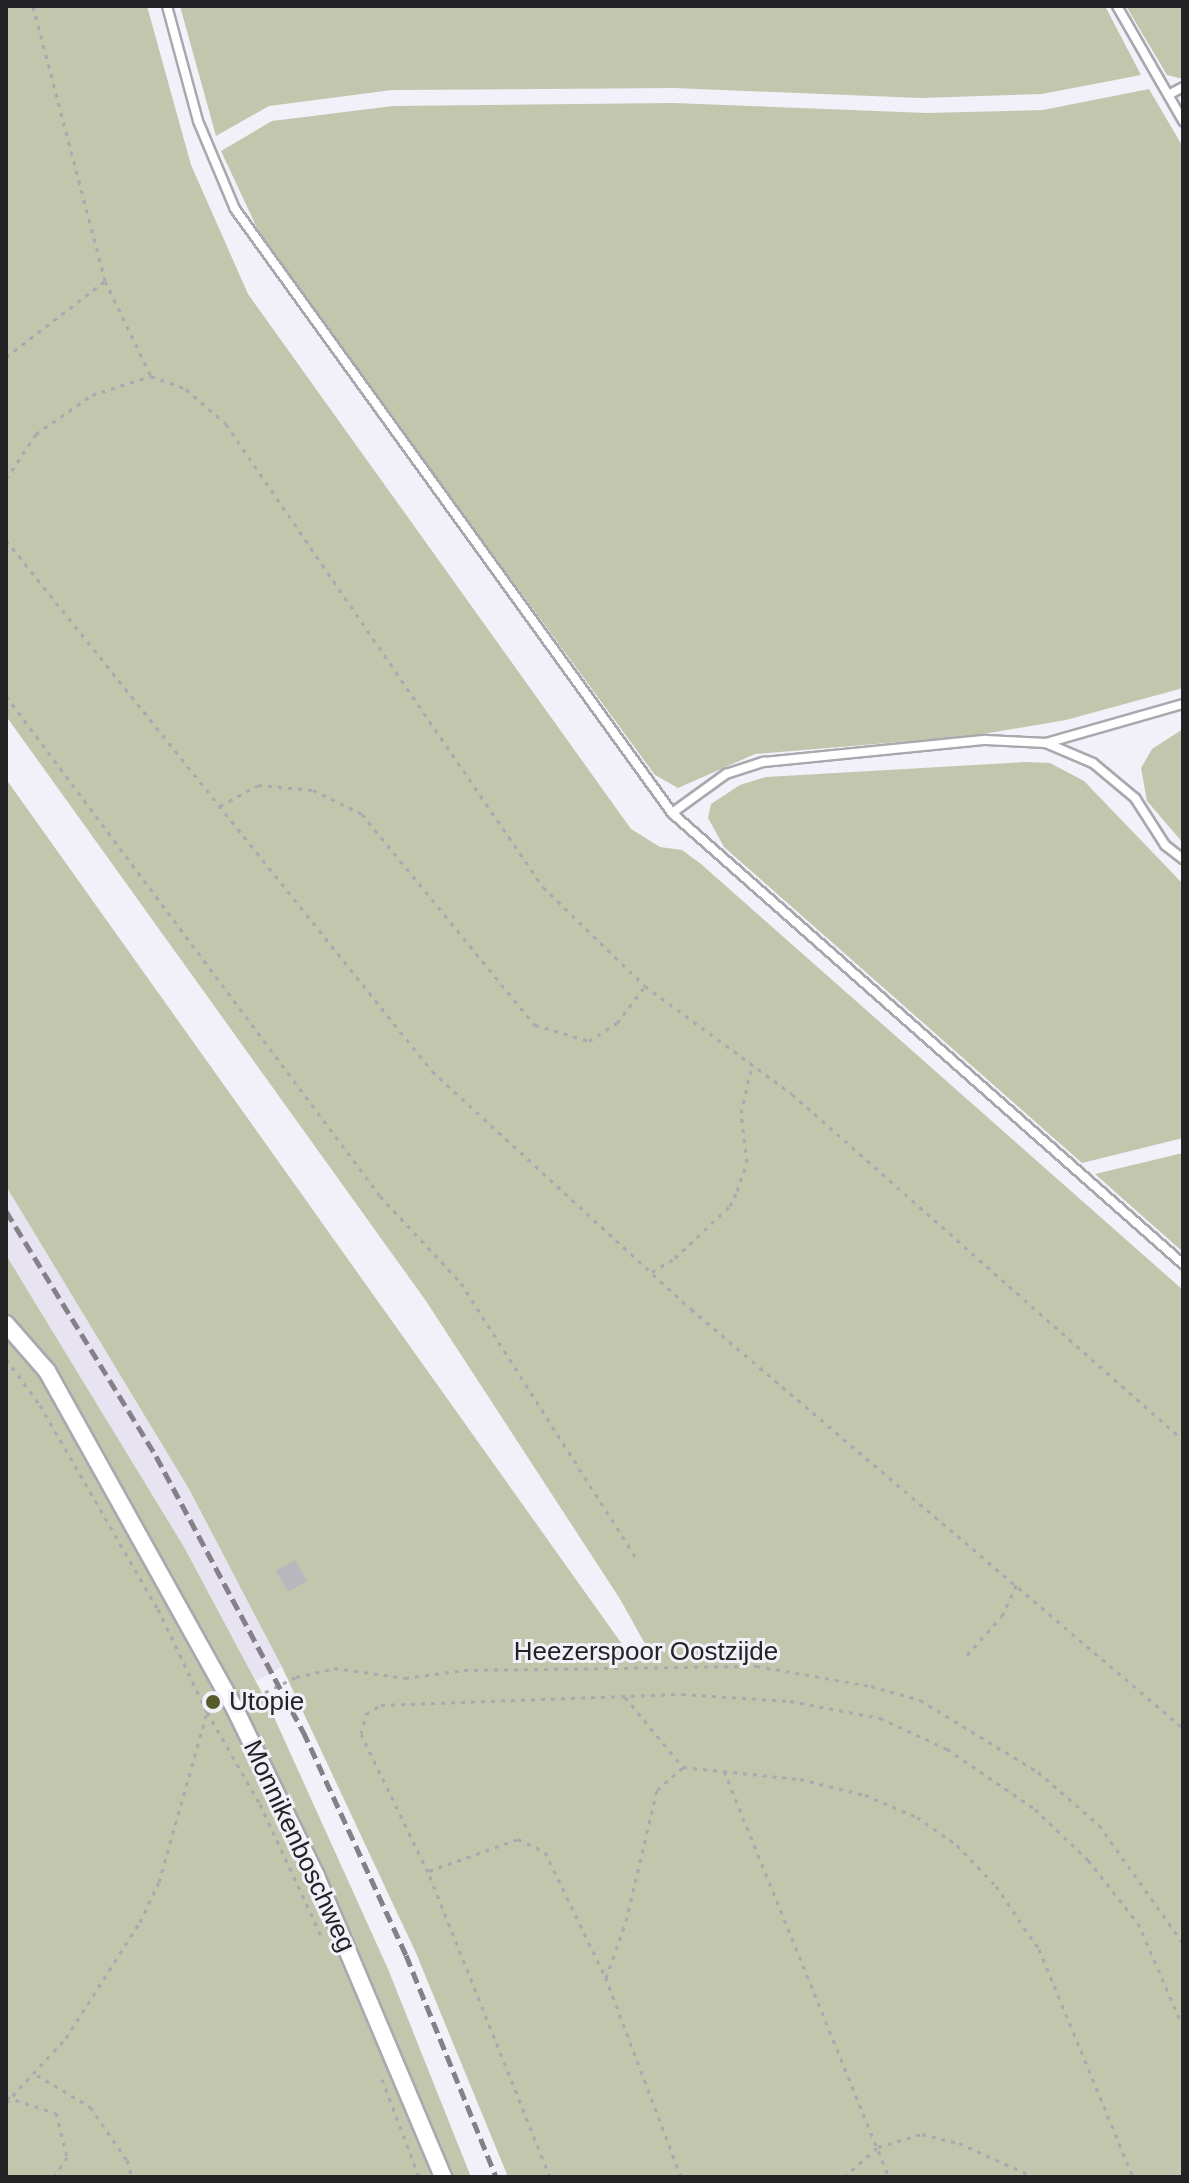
<!DOCTYPE html>
<html>
<head>
<meta charset="utf-8">
<style>
	body { margin:0 }
	#map { position:relative; width:1189px; height:2183px; overflow:hidden; background:#f2f0f8; font-family:Arial,sans-serif }
	div>[style] { position:absolute }
	.built>* { inset:0; background:#e7e3f1 }
	.green>* { inset:0; background:#c2c6ac }
	.building>* { inset:0; background:#b9b7be; transform-origin:0 0 }
	.path>* { height:3px; margin-top:-1.5px; transform-origin:0; background:repeating-linear-gradient(90deg,#aba9af 0 4px,transparent 0 10px) }
	.roads { filter:drop-shadow(2px 0 #aaa8af) drop-shadow(-2px 0 #aaa8af) drop-shadow(0 2px #aaa8af) drop-shadow(0 -2px #aaa8af) }
	.lane>* { height:8px; margin:-4px; padding:0 4px; transform-origin:4px; border-radius:4px; background:#fff }
	.street>* { height:16px; margin:-8px; padding:0 8px; transform-origin:8px; border-radius:8px; background:#fff }
	.rail>* { height:5px; margin-top:-2.5px; transform-origin:0; background:repeating-linear-gradient(90deg,#838187 0 12px,transparent 0 18px) }
	.dots>* { width:22px; height:22px; translate:-50% -50%; box-sizing:border-box; border:4px solid #f2f0f8; border-radius:50% }
	span { translate:-50% -50%; white-space:nowrap; text-align:center; line-height:1.15; -webkit-text-stroke:6px #f2f0f8; paint-order:stroke }
	.street-label { font-size:26px; color:#232225 }
	.poi-label { font-size:26px; color:#232225 }
	.left { translate:0 -50%; text-align:left }
	.frame { position:absolute; inset:0; border:8px solid #232225; pointer-events:none }
</style>
</head>
<body>
<div id="map">
	<div class="built">
		<i style="clip-path:polygon(6px 1186px,189px 1489px,282px 1667px,256px 1681px,184px 1547px,6px 1255px)"></i>
	</div>
	<div class="green">
		<i style="clip-path:polygon(6px 6px,147px 6px,191px 165px,248px 294px,631px 829px,660px 847px,682px 850px,701px 864px,1183px 1290px,1183px 2177px,508px 2177px,416px 1953px,282px 1667px,189px 1489px,6px 1186px,6px 779px,634px 1661px,654px 1660px,620px 1599px,426px 1301px,6px 716px)"></i>
		<i style="clip-path:polygon(180px 6px,1105px 6px,1141px 75px,1042px 94px,921px 98px,674px 88px,392px 90px,269px 106px,216px 136px)"></i>
		<i style="clip-path:polygon(1126px 6px,1183px 6px,1183px 79px,1167px 75px)"></i>
		<i style="clip-path:polygon(1149px 89px,1183px 147px,1183px 688px,1066px 720px,971px 736px,755px 754px,678px 788px,655px 775px,337px 342px,257px 228px,221px 151px,272px 121px,393px 106px,673px 103px,927px 113px,1043px 110px)"></i>
		<i style="clip-path:polygon(1183px 729px,1183px 843px,1147px 801px,1141px 768px,1152px 749px)"></i>
		<i style="clip-path:polygon(1025px 762px,1050px 763px,1084px 781px,1183px 884px,1183px 1138px,1082px 1163px,724px 847px,708px 818px,711px 804px,740px 785px,766px 777px)"></i>
		<i style="clip-path:polygon(1183px 1153px,1183px 1252px,1095px 1174px)"></i>
		<i style="clip-path:polygon(6px 1255px,184px 1547px,269px 1706px,388px 1969px,471px 2177px,6px 2177px)"></i>
	</div>
	<div class="building">
		<i style="left:295px;top:1560px;width:24px;height:22px;rotate:60deg"></i>
	</div>
	<div class="path">
		<i style="left:33px;top:6px;width:284px;rotate:75.3deg"></i>
		<i style="left:105px;top:281px;width:106px;rotate:64.2deg"></i>
		<i style="left:151px;top:376px;width:37px;rotate:20deg"></i>
		<i style="left:186px;top:389px;width:53px;rotate:41.2deg"></i>
		<i style="left:226px;top:424px;width:561px;rotate:55.6deg"></i>
		<i style="left:543px;top:887px;width:142px;rotate:44.1deg"></i>
		<i style="left:645px;top:986px;width:182px;rotate:36.3deg"></i>
		<i style="left:792px;top:1094px;width:522px;rotate:41.51deg"></i>
		<i style="left:6px;top:357px;width:125px;rotate:-37.5deg"></i>
		<i style="left:6px;top:479px;width:54px;rotate:-56.3deg"></i>
		<i style="left:36px;top:434px;width:68px;rotate:-34.9deg"></i>
		<i style="left:92px;top:395px;width:62px;rotate:-17.9deg"></i>
		<i style="left:6px;top:540px;width:681px;rotate:51.26deg"></i>
		<i style="left:432px;top:1071px;width:352px;rotate:42.6deg"></i>
		<i style="left:691px;top:1309px;width:646px;rotate:40.42deg"></i>
		<i style="left:6px;top:696px;width:624px;rotate:53.2deg"></i>
		<i style="left:380px;top:1196px;width:119px;rotate:47deg"></i>
		<i style="left:461px;top:1283px;width:326px;rotate:57.5deg"></i>
		<i style="left:220px;top:806px;width:43px;rotate:-28.9deg"></i>
		<i style="left:258px;top:785px;width:55px;rotate:5.2deg"></i>
		<i style="left:313px;top:790px;width:55px;rotate:26.1deg"></i>
		<i style="left:362px;top:814px;width:273px;rotate:50.7deg"></i>
		<i style="left:535px;top:1025px;width:56px;rotate:16.5deg"></i>
		<i style="left:589px;top:1041px;width:33px;rotate:-33deg"></i>
		<i style="left:617px;top:1023px;width:46px;rotate:-52.9deg"></i>
		<i style="left:652px;top:1272px;width:27px;rotate:-31deg"></i>
		<i style="left:675px;top:1258px;width:76px;rotate:-43.4deg"></i>
		<i style="left:730px;top:1206px;width:17px;rotate:-65deg"></i>
		<i style="left:737px;top:1191px;width:31px;rotate:-71deg"></i>
		<i style="left:747px;top:1162px;width:49px;rotate:-97deg"></i>
		<i style="left:741px;top:1113px;width:49px;rotate:-77.1deg"></i>
		<i style="left:6px;top:1359px;width:57px;rotate:53.5deg"></i>
		<i style="left:40px;top:1405px;width:236px;rotate:60deg"></i>
		<i style="left:158px;top:1609px;width:114px;rotate:64.6deg"></i>
		<i style="left:207px;top:1712px;width:106px;rotate:60.1deg"></i>
		<i style="left:260px;top:1804px;width:150px;rotate:65.1deg"></i>
		<i style="left:967px;top:1655px;width:52px;rotate:-48.1deg"></i>
		<i style="left:1002px;top:1616px;width:35px;rotate:-65deg"></i>
		<i style="left:625px;top:1697px;width:91px;rotate:50.4deg"></i>
		<i style="left:683px;top:1767px;width:118px;rotate:5.9deg"></i>
		<i style="left:800px;top:1779px;width:67px;rotate:13.8deg"></i>
		<i style="left:865px;top:1795px;width:56px;rotate:22.9deg"></i>
		<i style="left:917px;top:1817px;width:49px;rotate:35deg"></i>
		<i style="left:957px;top:1845px;width:57px;rotate:46.4deg"></i>
		<i style="left:996px;top:1886px;width:76px;rotate:55.7deg"></i>
		<i style="left:1039px;top:1949px;width:247px;rotate:67.6deg"></i>
		<i style="left:247px;top:1701px;width:55px;rotate:-26.1deg"></i>
		<i style="left:296px;top:1677px;width:39px;rotate:-13deg"></i>
		<i style="left:334px;top:1668px;width:72px;rotate:8deg"></i>
		<i style="left:405px;top:1678px;width:60px;rotate:-7.7deg"></i>
		<i style="left:464px;top:1670px;width:292px;rotate:-0.8deg"></i>
		<i style="left:756px;top:1666px;width:117px;rotate:9.9deg"></i>
		<i style="left:871px;top:1686px;width:51px;rotate:15.9deg"></i>
		<i style="left:920px;top:1700px;width:138px;rotate:31.4deg"></i>
		<i style="left:1038px;top:1772px;width:81px;rotate:41deg"></i>
		<i style="left:1099px;top:1825px;width:145px;rotate:54.6deg"></i>
		<i style="left:724px;top:1771px;width:438px;rotate:67.9deg"></i>
		<i style="left:429px;top:1871px;width:95px;rotate:-19.8deg"></i>
		<i style="left:518px;top:1839px;width:30px;rotate:26deg"></i>
		<i style="left:545px;top:1852px;width:140px;rotate:64.2deg"></i>
		<i style="left:37px;top:2075px;width:62px;rotate:31.1deg"></i>
		<i style="left:90px;top:2107px;width:65px;rotate:55.1deg"></i>
		<i style="left:127px;top:2160px;width:18px;rotate:74deg"></i>
		<i style="left:382px;top:2079px;width:105px;rotate:69.3deg"></i>
		<i style="left:6px;top:2097px;width:52px;rotate:17.7deg"></i>
		<i style="left:56px;top:2113px;width:45px;rotate:76deg"></i>
		<i style="left:67px;top:2157px;width:24px;rotate:123deg"></i>
		<i style="left:6px;top:2103px;width:88px;rotate:-47.3deg"></i>
		<i style="left:66px;top:2038px;width:138px;rotate:-57.5deg"></i>
		<i style="left:140px;top:1922px;width:44px;rotate:-64.6deg"></i>
		<i style="left:159px;top:1882px;width:177px;rotate:-74.2deg"></i>
		<i style="left:550px;top:2177px;width:328px;rotate:-111.8deg"></i>
		<i style="left:428px;top:1872px;width:153px;rotate:-115.9deg"></i>
		<i style="left:361px;top:1734px;width:21px;rotate:-76deg"></i>
		<i style="left:366px;top:1714px;width:17px;rotate:-31deg"></i>
		<i style="left:381px;top:1705px;width:301px;rotate:-2.1deg"></i>
		<i style="left:682px;top:1694px;width:108px;rotate:3.7deg"></i>
		<i style="left:790px;top:1701px;width:92px;rotate:10.7deg"></i>
		<i style="left:880px;top:1718px;width:74px;rotate:24.8deg"></i>
		<i style="left:947px;top:1749px;width:107px;rotate:34.3deg"></i>
		<i style="left:1035px;top:1809px;width:74px;rotate:43.9deg"></i>
		<i style="left:1088px;top:1860px;width:80px;rotate:51.6deg"></i>
		<i style="left:1138px;top:1923px;width:113px;rotate:66.6deg"></i>
		<i style="left:681px;top:2177px;width:213px;rotate:-110.7deg"></i>
		<i style="left:606px;top:1978px;width:60px;rotate:-70.7deg"></i>
		<i style="left:626px;top:1921px;width:135px;rotate:-76.7deg"></i>
		<i style="left:657px;top:1790px;width:35px;rotate:-41deg"></i>
		<i style="left:844px;top:2177px;width:45px;rotate:-41.4deg"></i>
		<i style="left:878px;top:2147px;width:46px;rotate:-16.5deg"></i>
		<i style="left:922px;top:2134px;width:38px;rotate:14deg"></i>
		<i style="left:959px;top:2143px;width:82px;rotate:24.4deg"></i>
	</div>
	<div class="roads">
		<div class="lane">
			<i style="left:167px;top:6px;width:119px;rotate:74.9deg"></i>
			<i style="left:198px;top:121px;width:95px;rotate:67.2deg"></i>
			<i style="left:235px;top:209px;width:746px;rotate:54.11deg"></i>
			<i style="left:672px;top:813px;width:682px;rotate:41.43deg"></i>
			<i style="left:1117px;top:6px;width:133px;rotate:60.1deg"></i>
			<i style="left:1170px;top:94px;width:15px;rotate:-28deg"></i>
			<i style="left:1046px;top:743px;width:142px;rotate:-15.9deg"></i>
			<i style="left:672px;top:813px;width:67px;rotate:-35.8deg"></i>
			<i style="left:726px;top:774px;width:40px;rotate:-18deg"></i>
			<i style="left:764px;top:762px;width:223px;rotate:-5.7deg"></i>
			<i style="left:986px;top:740px;width:60px;rotate:2.9deg"></i>
			<i style="left:1046px;top:743px;width:51px;rotate:23.1deg"></i>
			<i style="left:1093px;top:763px;width:55px;rotate:39.8deg"></i>
			<i style="left:1135px;top:798px;width:56px;rotate:57.4deg"></i>
			<i style="left:1165px;top:845px;width:23px;rotate:38deg"></i>
		</div>
		<div class="street">
			<i style="left:6px;top:1324px;width:62px;rotate:48.9deg"></i>
			<i style="left:47px;top:1371px;width:385px;rotate:60.9deg"></i>
			<i style="left:234px;top:1707px;width:188px;rotate:64.1deg"></i>
			<i style="left:316px;top:1876px;width:327px;rotate:67.1deg"></i>
		</div>
	</div>
	<div class="rail">
		<i style="left:6px;top:1211px;width:287px;rotate:58.5deg"></i>
		<i style="left:156px;top:1456px;width:312px;rotate:61.9deg"></i>
		<i style="left:303px;top:1731px;width:247px;rotate:65.3deg"></i>
		<i style="left:406px;top:1955px;width:240px;rotate:67.9deg"></i>
	</div>
	<div class="dots">
		<i style="left:213px;top:1702px;background:#565b29"></i>
	</div>
	<div class="street-label">
		<span style="left:646px;top:1652px">Heezerspoor Oostzijde</span>
		<span style="left:299px;top:1846px;rotate:65deg">Monnikenboschweg</span>
	</div>
	<div class="poi-label">
		<span class="left" style="left:229px;top:1702px">Utopie</span>
	</div>
	<div class="frame"></div>
</div>
</body>
</html>
